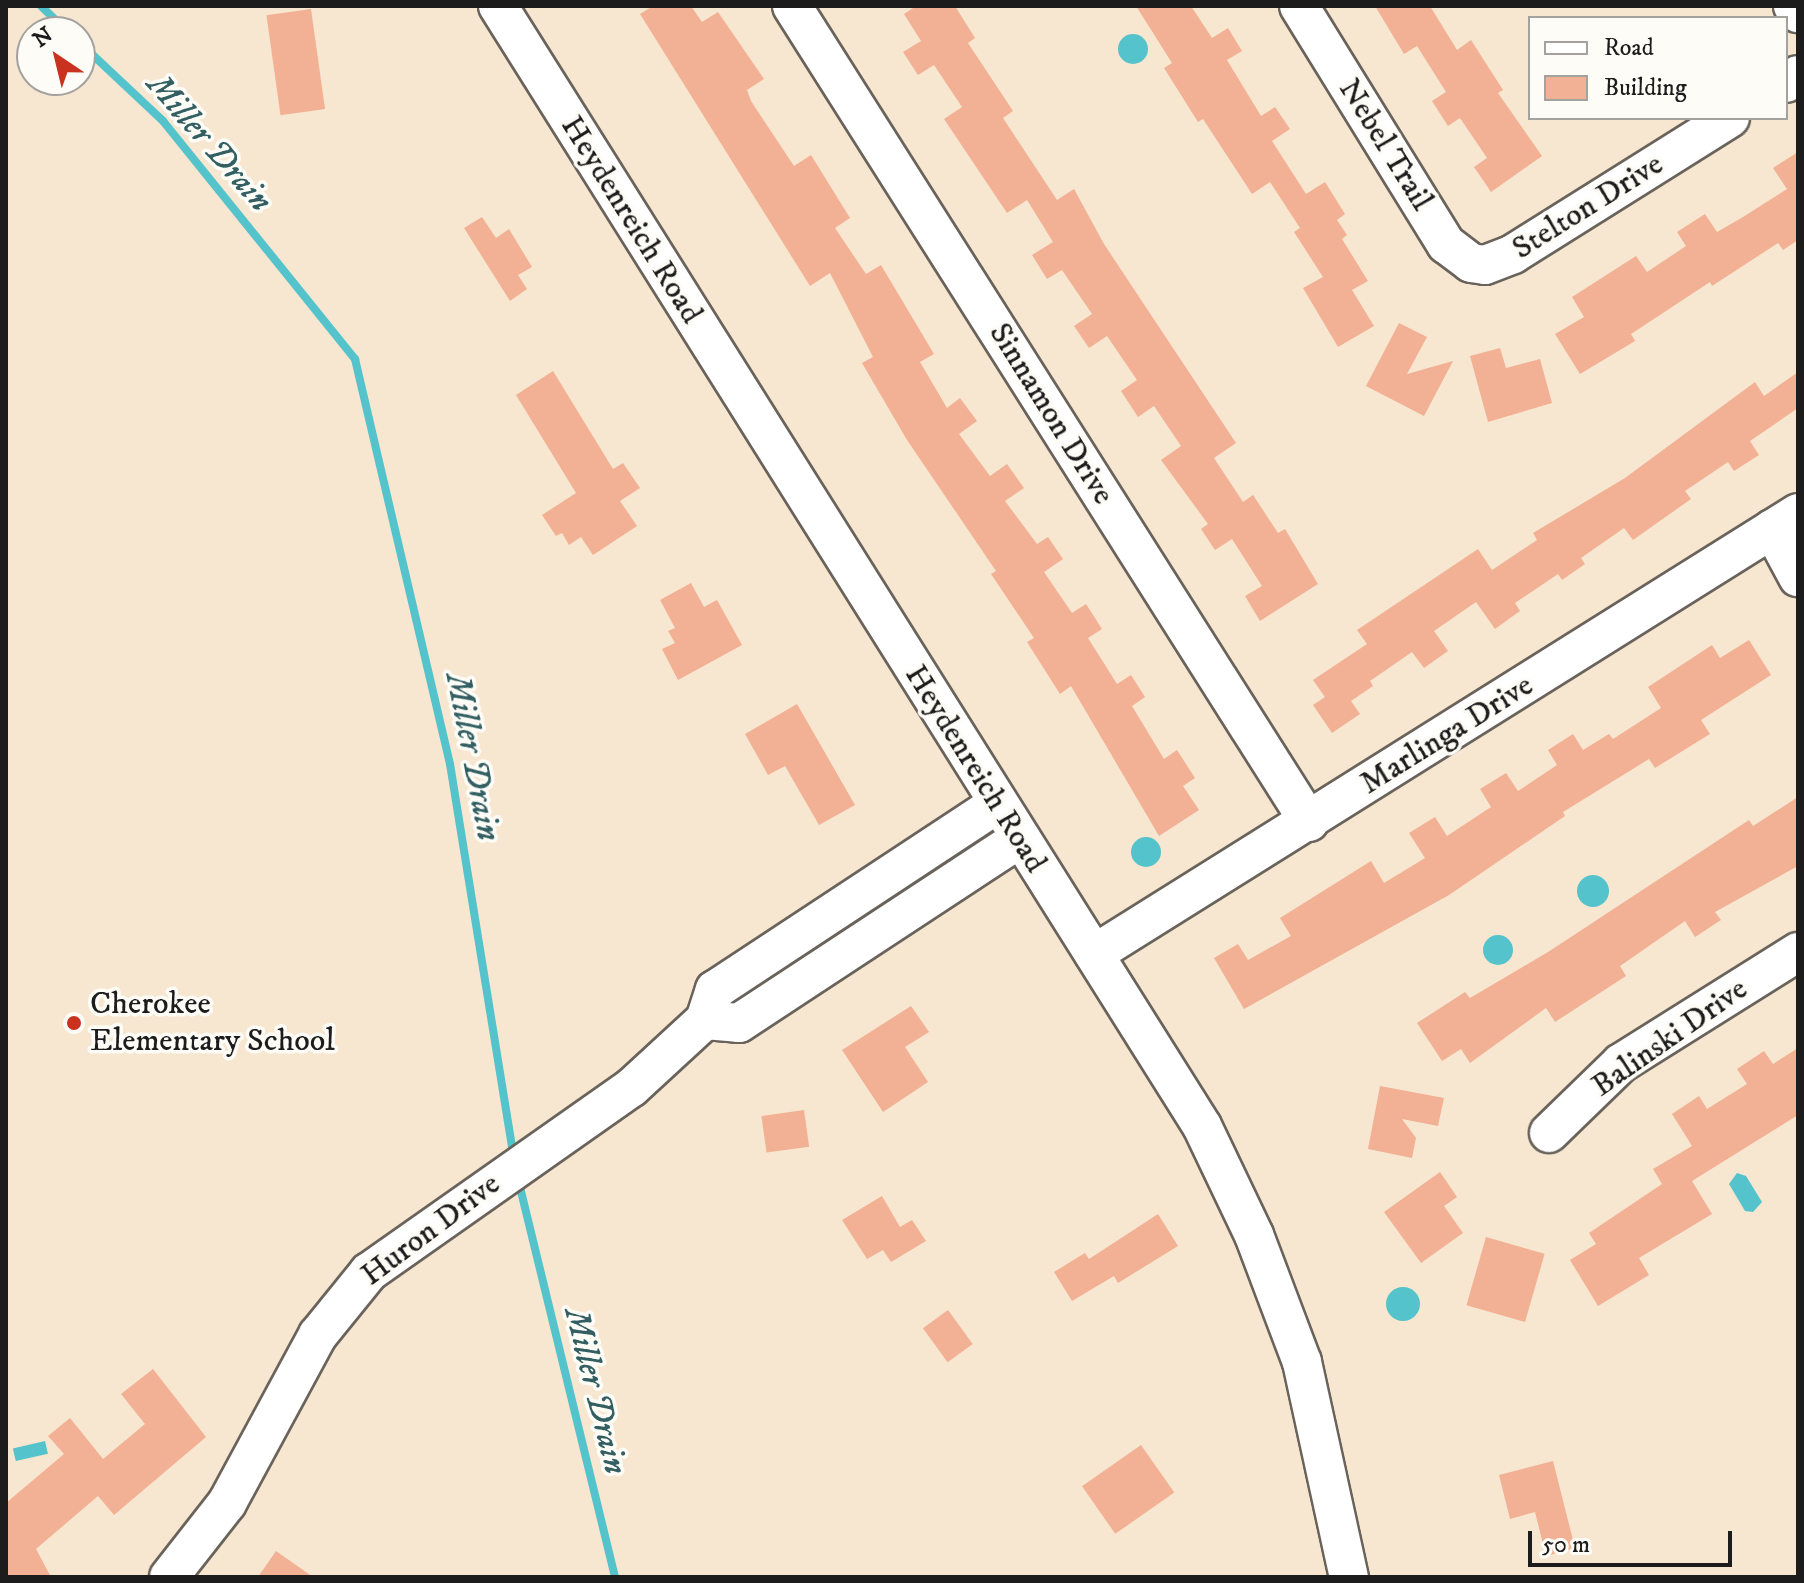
<!DOCTYPE html>
<html>
<head>
<meta charset="utf-8">
<style>
	body { margin:0 }
	#map { position:relative; width:1804px; height:1583px; overflow:hidden; background:#f7e6d0; font-family:"IM FELL DW Pica",serif }
	div>[style] { position:absolute }
	.water>* { inset:0; background:#55c3cb; transform-origin:0 0 }
	.round { border-radius:50% }
	.stream>* { height:8px; margin:-4px; padding:0 4px; transform-origin:4px; border-radius:4px; background:#55c3cb }
	.building>* { inset:0; background:#f2b194; transform-origin:0 0 }
	.roads { filter:drop-shadow(2px 0 #69635b) drop-shadow(-2px 0 #69635b) drop-shadow(0 2px #69635b) drop-shadow(0 -2px #69635b) }
	.minor>* { height:38px; margin:-19px; padding:0 19px; transform-origin:19px; border-radius:19px; background:#fff }
	.dots>* { width:22px; height:22px; translate:-50% -50%; box-sizing:border-box; border:4px solid #fdfcf7; border-radius:50% }
	span { translate:-50% -50%; white-space:nowrap; text-align:center; line-height:1.15; -webkit-text-stroke:7px #fdfcf7; paint-order:stroke }
	.street-label { font-size:32px; color:#1c1c1c }
	.poi-label { font-size:32px; color:#1c1c1c }
	.left { translate:0 -50%; text-align:left }
	.water-label { font-size:34px; color:#335f62; font-style:italic }
	.frame { position:absolute; inset:0; border:8px solid #1c1c1c; pointer-events:none }
	.legend { position:absolute; left:1528px; top:16px; width:260px; height:104px; box-sizing:border-box; background:#fdfcf7; border:2px solid #a3a29f; margin:0; padding:10px 14px; list-style:none; font-size:24px; color:#1c1c1c }
	.legend li { display:flex; align-items:center; gap:16px; height:40px }
	.legend b { width:40px; border:2px solid #a3a29f }
	.north { position:absolute; left:16px; top:16px; width:80px; height:80px; box-sizing:border-box; background:#fdfcf7; border:2px solid #a3a29f; border-radius:50%; rotate:325deg; font-size:22px; font-weight:700; line-height:32px; text-align:center; color:#1c1c1c }
	.north::after { content:''; display:block; margin:auto; width:28px; height:36px; background:#c8321e; clip-path:polygon(50% 0,100% 100%,50% 72%,0 100%) }
	.scale { position:absolute; left:1528px; top:1531px; width:204px; height:36px; box-sizing:border-box; border:4px solid #1c1c1c; border-top:0; padding-left:10px; font-size:24px; line-height:28px; white-space:nowrap; color:#1c1c1c; -webkit-text-stroke:6px #fdfcf7; paint-order:stroke }
</style>
</head>
<body>
<div id="map">
	<div class="water">
		<i class="round" style="left:1118px;top:34px;width:30px;height:30px"></i>
		<i class="round" style="left:1131px;top:837px;width:30px;height:30px"></i>
		<i class="round" style="left:1577px;top:875px;width:32px;height:32px"></i>
		<i class="round" style="left:1483px;top:935px;width:30px;height:30px"></i>
		<i style="clip-path:polygon(1737px 1173px,1746px 1176px,1762px 1202px,1753px 1212px,1745px 1211px,1729px 1184px)"></i>
		<i class="round" style="left:1386px;top:1287px;width:34px;height:34px"></i>
		<i style="left:45px;top:1441px;width:13px;height:33px;rotate:77deg"></i>
	</div>
	<div class="stream">
		<i style="left:41px;top:6px;width:37px;rotate:44deg"></i>
		<i style="left:80px;top:43px;width:114px;rotate:43.2deg"></i>
		<i style="left:163px;top:121px;width:306px;rotate:51.1deg"></i>
		<i style="left:355px;top:359px;width:416px;rotate:76.8deg"></i>
		<i style="left:450px;top:764px;width:399px;rotate:80.8deg"></i>
		<i style="left:518px;top:1179px;width:410px;rotate:76.3deg"></i>
	</div>
	<div class="building">
		<i style="clip-path:polygon(653px 6px,691px 6px,702px 22px,718px 12px,764px 79px,747px 90px,751px 101px,794px 166px,811px 155px,850px 218px,835px 228px,866px 274px,881px 265px,934px 354px,920px 362px,947px 408px,960px 398px,977px 421px,959px 434px,990px 476px,1007px 464px,1024px 488px,1005px 501px,1037px 544px,1048px 537px,1063px 559px,1044px 572px,1072px 613px,1086px 604px,1102px 629px,1088px 638px,1117px 684px,1131px 675px,1145px 697px,1132px 706px,1164px 759px,1177px 750px,1195px 778px,1183px 786px,1199px 810px,1159px 836px,1071px 686px,1060px 694px,1027px 642px,1034px 638px,991px 574px,996px 571px,907px 440px,862px 363px,873px 357px,830px 273px,810px 286px,640px 14px)"></i>
		<i style="clip-path:polygon(916px 6px,955px 6px,975px 38px,968px 43px,1013px 111px,1003px 118px,1057px 200px,1074px 189px,1104px 244px,1236px 443px,1214px 458px,1243px 502px,1253px 495px,1278px 533px,1285px 529px,1318px 584px,1260px 621px,1245px 596px,1262px 586px,1232px 539px,1215px 550px,1201px 529px,1208px 524px,1161px 460px,1181px 446px,1154px 406px,1138px 417px,1121px 391px,1137px 380px,1107px 336px,1089px 348px,1074px 326px,1092px 314px,1062px 270px,1047px 279px,1032px 255px,1053px 242px,1027px 200px,1007px 213px,944px 119px,962px 107px,934px 65px,918px 75px,903px 52px,921px 41px,904px 14px)"></i>
		<i style="clip-path:polygon(1136px 6px,1191px 6px,1212px 38px,1228px 28px,1242px 51px,1227px 60px,1261px 116px,1275px 107px,1290px 129px,1272px 141px,1306px 194px,1325px 182px,1345px 214px,1337px 220px,1347px 235px,1342px 239px,1368px 281px,1352px 290px,1374px 326px,1338px 347px,1303px 288px,1323px 277px,1294px 232px,1300px 228px,1270px 182px,1252px 194px,1203px 119px,1198px 122px,1164px 68px,1172px 63px)"></i>
		<i style="clip-path:polygon(1375px 6px,1430px 6px,1457px 50px,1471px 40px,1503px 90px,1498px 93px,1542px 156px,1491px 192px,1474px 167px,1487px 158px,1460px 118px,1448px 126px,1432px 101px,1446px 92px,1417px 46px,1404px 54px)"></i>
		<i style="left:311px;top:9px;width:101px;height:45px;rotate:82deg"></i>
		<i style="clip-path:polygon(1798px 152px,1798px 240px,1783px 250px,1778px 243px,1712px 286px,1710px 282px,1631px 334px,1635px 341px,1580px 374px,1555px 334px,1584px 317px,1572px 297px,1636px 256px,1647px 272px,1686px 246px,1677px 232px,1705px 214px,1717px 232px,1743px 217px,1787px 189px,1773px 168px)"></i>
		<i style="clip-path:polygon(482px 217px,496px 238px,509px 229px,532px 267px,518px 275px,527px 289px,510px 301px,464px 228px)"></i>
		<i style="clip-path:polygon(1399px 323px,1427px 337px,1407px 374px,1453px 361px,1424px 416px,1366px 386px)"></i>
		<i style="clip-path:polygon(1500px 348px,1506px 368px,1540px 359px,1552px 403px,1488px 422px,1470px 356px)"></i>
		<i style="clip-path:polygon(553px 371px,613px 469px,623px 463px,640px 488px,620px 501px,637px 526px,593px 555px,581px 537px,569px 545px,562px 533px,556px 536px,542px 515px,576px 493px,516px 395px)"></i>
		<i style="clip-path:polygon(1798px 372px,1798px 408px,1750px 441px,1759px 455px,1734px 471px,1728px 462px,1685px 491px,1691px 499px,1633px 540px,1624px 528px,1581px 558px,1585px 564px,1562px 580px,1558px 574px,1515px 603px,1520px 611px,1495px 629px,1476px 602px,1434px 631px,1448px 651px,1424px 668px,1412px 652px,1370px 681px,1373px 686px,1351px 701px,1360px 714px,1332px 733px,1313px 705px,1325px 697px,1313px 680px,1367px 644px,1357px 630px,1478px 549px,1492px 570px,1537px 540px,1533px 533px,1625px 478px,1755px 382px,1764px 396px)"></i>
		<i style="clip-path:polygon(691px 583px,704px 607px,717px 600px,742px 645px,678px 680px,662px 649px,675px 643px,668px 631px,675px 628px,660px 600px)"></i>
		<i style="clip-path:polygon(1749px 640px,1771px 675px,1701px 720px,1710px 734px,1655px 768px,1649px 759px,1563px 812px,1565px 816px,1449px 895px,1244px 1009px,1214px 958px,1238px 944px,1248px 960px,1291px 936px,1280px 918px,1371px 861px,1384px 883px,1425px 858px,1409px 833px,1435px 817px,1447px 836px,1491px 807px,1480px 789px,1506px 773px,1518px 791px,1557px 765px,1548px 750px,1573px 734px,1583px 750px,1609px 734px,1613px 739px,1661px 708px,1648px 687px,1712px 645px,1720px 658px)"></i>
		<i style="clip-path:polygon(797px 704px,855px 805px,819px 825px,785px 766px,768px 775px,745px 734px)"></i>
		<i style="clip-path:polygon(1798px 797px,1798px 866px,1715px 912px,1721px 920px,1695px 937px,1685px 921px,1620px 966px,1626px 976px,1555px 1022px,1546px 1008px,1470px 1063px,1461px 1049px,1442px 1061px,1417px 1023px,1465px 992px,1470px 998px,1548px 952px,1749px 820px,1753px 826px)"></i>
		<i style="clip-path:polygon(911px 1006px,929px 1032px,905px 1047px,928px 1082px,883px 1112px,842px 1050px)"></i>
		<i style="clip-path:polygon(1798px 1048px,1798px 1115px,1692px 1181px,1712px 1214px,1639px 1258px,1649px 1275px,1598px 1306px,1570px 1260px,1596px 1244px,1589px 1233px,1662px 1184px,1653px 1169px,1692px 1146px,1672px 1114px,1699px 1096px,1707px 1109px,1747px 1084px,1737px 1069px,1764px 1051px,1773px 1064px)"></i>
		<i style="clip-path:polygon(1380px 1086px,1444px 1098px,1438px 1126px,1402px 1119px,1416px 1138px,1412px 1158px,1368px 1149px)"></i>
		<i style="left:804px;top:1110px;width:37px;height:43px;rotate:82deg"></i>
		<i style="clip-path:polygon(1440px 1172px,1457px 1197px,1444px 1206px,1463px 1233px,1421px 1263px,1384px 1212px)"></i>
		<i style="clip-path:polygon(882px 1196px,900px 1227px,912px 1220px,926px 1241px,891px 1262px,883px 1250px,867px 1259px,842px 1220px)"></i>
		<i style="clip-path:polygon(1158px 1214px,1178px 1246px,1118px 1283px,1114px 1276px,1072px 1301px,1054px 1272px,1085px 1253px,1089px 1259px)"></i>
		<i style="left:1486px;top:1237px;width:61px;height:71px;rotate:16deg"></i>
		<i style="left:948px;top:1310px;width:42px;height:31px;rotate:54deg"></i>
		<i style="clip-path:polygon(153px 1369px,206px 1437px,114px 1515px,98px 1496px,36px 1549px,51px 1577px,6px 1577px,6px 1503px,64px 1454px,48px 1436px,70px 1418px,103px 1459px,145px 1424px,121px 1394px)"></i>
		<i style="left:1141px;top:1445px;width:58px;height:72px;rotate:55deg"></i>
		<i style="clip-path:polygon(1553px 1461px,1575px 1548px,1546px 1556px,1535px 1512px,1510px 1519px,1499px 1475px)"></i>
		<i style="clip-path:polygon(276px 1551px,313px 1577px,258px 1577px)"></i>
	</div>
	<div class="roads">
		<div class="minor">
			<i style="left:498px;top:6px;width:1323px;rotate:57.85deg"></i>
			<i style="left:1202px;top:1126px;width:121px;rotate:64.5deg"></i>
			<i style="left:1254px;top:1235px;width:136px;rotate:69.3deg"></i>
			<i style="left:1302px;top:1362px;width:220px;rotate:77.7deg"></i>
			<i style="left:792px;top:6px;width:966px;rotate:57.64deg"></i>
			<i style="left:1299px;top:6px;width:280px;rotate:58.3deg"></i>
			<i style="left:1446px;top:244px;width:31px;rotate:37deg"></i>
			<i style="left:1471px;top:263px;width:14px;rotate:8deg"></i>
			<i style="left:1485px;top:265px;width:30px;rotate:-21deg"></i>
			<i style="left:1513px;top:254px;width:256px;rotate:-32.1deg"></i>
			<i style="left:1793px;top:6px;width:9px;rotate:54deg"></i>
			<i style="left:1786px;top:83px;width:14px;rotate:-34deg"></i>
			<i style="left:1772px;top:529px;width:55px;rotate:61.6deg"></i>
			<i style="left:1094px;top:954px;width:831px;rotate:-32.06deg"></i>
			<i style="left:705px;top:1020px;width:34px;rotate:5deg"></i>
			<i style="left:739px;top:1023px;width:335px;rotate:-33.3deg"></i>
			<i style="left:1549px;top:1133px;width:100px;rotate:-44.2deg"></i>
			<i style="left:1621px;top:1063px;width:209px;rotate:-32.1deg"></i>
			<i style="left:169px;top:1577px;width:94px;rotate:-51.9deg"></i>
			<i style="left:227px;top:1503px;width:191px;rotate:-61.6deg"></i>
			<i style="left:318px;top:1335px;width:81px;rotate:-51deg"></i>
			<i style="left:369px;top:1272px;width:320px;rotate:-35.1deg"></i>
			<i style="left:631px;top:1088px;width:100px;rotate:-42.6deg"></i>
			<i style="left:705px;top:1020px;width:32px;rotate:-72deg"></i>
			<i style="left:715px;top:990px;width:336px;rotate:-33.4deg"></i>
		</div>
	</div>
	<div class="dots">
		<i style="left:74px;top:1023px;background:#c8321e"></i>
	</div>
	<div class="street-label">
		<span style="left:1385px;top:145px;rotate:58deg">Nebel Trail</span>
		<span style="left:1588px;top:207px;rotate:-32deg">Stelton Drive</span>
		<span style="left:631px;top:220px;rotate:58deg">Heydenreich Road</span>
		<span style="left:1051px;top:414px;rotate:58deg">Sinnamon Drive</span>
		<span style="left:1447px;top:735px;rotate:-32deg">Marlinga Drive</span>
		<span style="left:975px;top:769px;rotate:58deg">Heydenreich Road</span>
		<span style="left:1670px;top:1038px;rotate:-35deg">Balinski Drive</span>
		<span style="left:431px;top:1230px;rotate:-37deg">Huron Drive</span>
	</div>
	<div class="poi-label">
		<span class="left" style="left:90px;top:1023px">Cherokee<br>Elementary School</span>
	</div>
	<div class="water-label">
		<span style="left:209px;top:143px;rotate:49deg">Miller Drain</span>
		<span style="left:472px;top:757px;rotate:79deg">Miller Drain</span>
		<span style="left:595px;top:1391px;rotate:76deg">Miller Drain</span>
	</div>
	<div class="frame"></div>
	<ul class="legend">
	<li><b style="height:10px;background:#fff"></b>Road</li>
	<li><b style="height:22px;background:#f2b194"></b>Building</li>
	</ul>
	<div class="north">N</div>
	<div class="scale">50 m</div>
</div>
</body>
</html>
